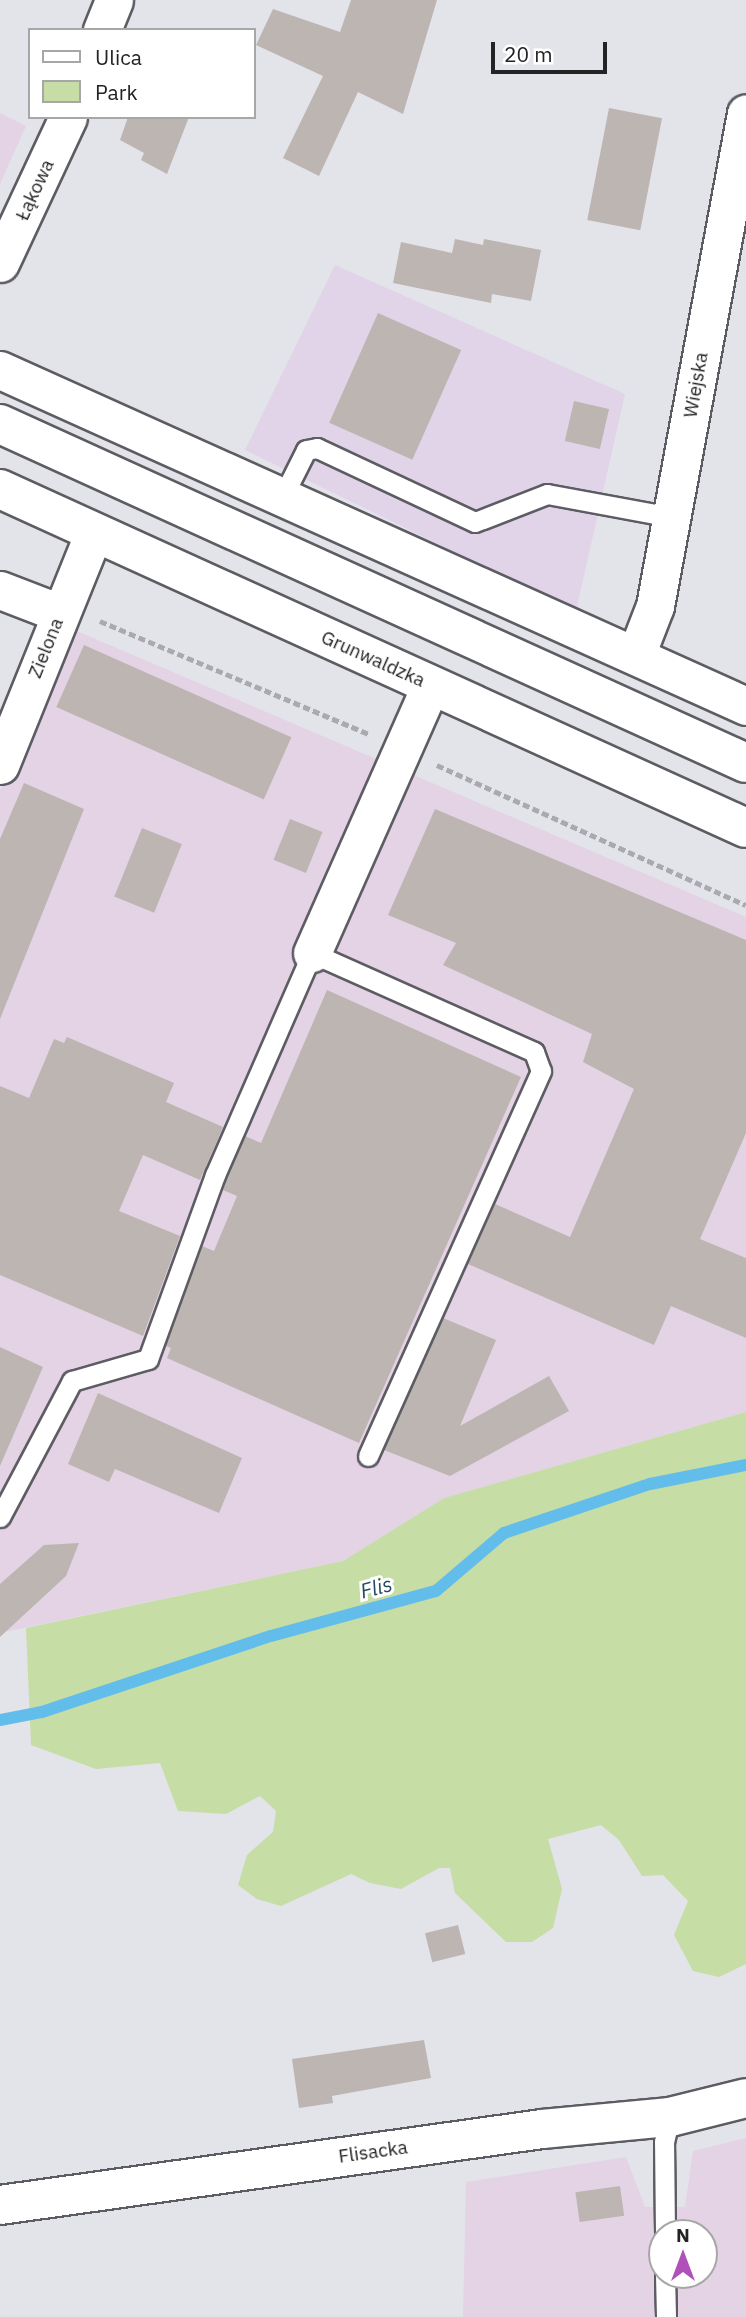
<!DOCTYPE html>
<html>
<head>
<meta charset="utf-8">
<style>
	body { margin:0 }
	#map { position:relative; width:746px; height:2317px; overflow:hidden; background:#e3e3ea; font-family:"IBM Plex Sans",sans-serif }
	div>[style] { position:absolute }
	.commercial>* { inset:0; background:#e1d4e9 }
	.industrial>* { inset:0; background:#e4d3e5 }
	.green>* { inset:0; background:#c6dda5 }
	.stream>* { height:12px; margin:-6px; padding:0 6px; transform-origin:6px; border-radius:6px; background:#63bdeb }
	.building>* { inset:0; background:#bdb5b2; transform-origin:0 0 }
	.path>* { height:4.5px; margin-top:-2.25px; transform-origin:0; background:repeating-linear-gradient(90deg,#a9a9af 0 7px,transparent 0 10.5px) }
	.roads { filter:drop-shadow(2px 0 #5d5c63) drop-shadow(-2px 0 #5d5c63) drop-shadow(0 2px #5d5c63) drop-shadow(0 -2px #5d5c63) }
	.service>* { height:19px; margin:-9.5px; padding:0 9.5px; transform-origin:9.5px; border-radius:9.5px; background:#fff }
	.minor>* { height:37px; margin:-18.5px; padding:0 18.5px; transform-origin:18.5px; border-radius:18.5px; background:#fff }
	.tertiary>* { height:38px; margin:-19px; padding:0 19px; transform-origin:19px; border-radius:19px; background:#fff }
	.primary>* { height:38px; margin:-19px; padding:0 19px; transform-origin:19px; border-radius:19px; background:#fff }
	span { translate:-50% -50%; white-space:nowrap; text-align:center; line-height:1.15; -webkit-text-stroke:6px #fff; paint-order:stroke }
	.street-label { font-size:19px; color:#232326 }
	.water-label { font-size:21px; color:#22495d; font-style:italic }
	.legend { position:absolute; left:28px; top:28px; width:228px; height:91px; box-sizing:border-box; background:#fff; border:2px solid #a7a7a8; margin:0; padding:9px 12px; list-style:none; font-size:21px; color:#232326 }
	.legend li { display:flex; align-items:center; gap:14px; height:35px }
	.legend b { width:35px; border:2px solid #a7a7a8 }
	.north { position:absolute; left:648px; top:2219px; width:70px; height:70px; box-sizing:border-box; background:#fff; border:2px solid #a7a7a8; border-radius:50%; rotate:0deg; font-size:19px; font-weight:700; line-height:28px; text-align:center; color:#232326 }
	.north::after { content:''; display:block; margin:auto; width:24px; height:32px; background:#b050b9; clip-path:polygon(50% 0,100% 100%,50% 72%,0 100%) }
	.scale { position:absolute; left:491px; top:42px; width:116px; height:32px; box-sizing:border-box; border:4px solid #232326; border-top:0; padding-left:9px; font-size:21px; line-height:24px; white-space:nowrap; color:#232326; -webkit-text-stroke:5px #fff; paint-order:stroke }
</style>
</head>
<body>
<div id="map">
	<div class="commercial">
		<i style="clip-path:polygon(335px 265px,625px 394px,576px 611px,245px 450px)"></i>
	</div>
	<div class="industrial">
		<i style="clip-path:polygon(0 113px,26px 126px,0 184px)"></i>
		<i style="clip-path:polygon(72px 629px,746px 917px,746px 1412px,444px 1498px,343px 1561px,0 1633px,0 790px)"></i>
		<i style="clip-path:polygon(evenodd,746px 2138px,746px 2317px,463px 2317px,466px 2182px,626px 2157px,645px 2207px,685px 2207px,693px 2151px,746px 2138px,662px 2233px,704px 2233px,704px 2275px,662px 2275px,662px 2233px)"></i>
	</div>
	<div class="green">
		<i style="clip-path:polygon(746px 1412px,746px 1964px,719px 1977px,693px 1971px,674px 1935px,688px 1901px,663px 1875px,642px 1876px,619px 1840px,601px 1825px,548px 1839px,562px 1889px,553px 1928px,532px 1942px,506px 1942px,455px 1893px,450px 1868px,439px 1868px,401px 1889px,370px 1883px,351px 1874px,281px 1906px,257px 1899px,238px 1885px,247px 1855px,273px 1832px,276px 1811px,260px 1796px,226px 1814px,178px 1811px,160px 1763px,96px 1769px,31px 1745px,26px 1628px,343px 1561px,444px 1498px)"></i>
	</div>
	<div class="stream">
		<i style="left:0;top:1720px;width:43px;rotate:-10.8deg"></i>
		<i style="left:42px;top:1712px;width:241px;rotate:-18.4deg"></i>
		<i style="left:271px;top:1636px;width:171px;rotate:-15.3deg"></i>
		<i style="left:436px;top:1591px;width:89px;rotate:-40.5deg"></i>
		<i style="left:504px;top:1533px;width:154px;rotate:-18.6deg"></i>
		<i style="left:650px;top:1484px;width:98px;rotate:-11.2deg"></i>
	</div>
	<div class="building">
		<i style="clip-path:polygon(351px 0,437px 0,403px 114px,358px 92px,319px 176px,283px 158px,323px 76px,256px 45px,273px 9px,340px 32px)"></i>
		<i style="left:609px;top:108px;width:54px;height:114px;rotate:11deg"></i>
		<i style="clip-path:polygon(128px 117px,189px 117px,167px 174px,141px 160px,144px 153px,120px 140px)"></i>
		<i style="clip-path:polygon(455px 239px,483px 245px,484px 239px,541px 250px,531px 301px,492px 294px,491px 303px,393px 283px,401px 242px,452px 253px)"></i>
		<i style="left:378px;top:313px;width:91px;height:120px;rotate:24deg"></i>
		<i style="left:574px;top:401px;width:36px;height:41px;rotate:13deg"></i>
		<i style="left:84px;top:645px;width:227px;height:68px;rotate:24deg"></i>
		<i style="clip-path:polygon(24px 783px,84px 809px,0 1019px,0 839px)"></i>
		<i style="clip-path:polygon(435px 809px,746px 940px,746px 1133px,700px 1239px,746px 1258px,746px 1338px,671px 1306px,654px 1345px,468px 1264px,495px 1204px,570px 1237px,634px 1089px,583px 1062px,592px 1034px,443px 965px,456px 943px,388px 915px)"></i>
		<i style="left:290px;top:819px;width:35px;height:44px;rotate:22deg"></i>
		<i style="left:142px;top:828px;width:43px;height:74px;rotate:22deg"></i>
		<i style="clip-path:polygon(327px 990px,521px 1077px,359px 1443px,167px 1358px,171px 1348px,166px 1346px,202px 1246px,214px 1251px,237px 1196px,223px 1190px,226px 1180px,245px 1136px,261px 1143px)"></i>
		<i style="clip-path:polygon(67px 1037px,174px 1083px,166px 1102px,223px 1127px,200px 1180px,143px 1155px,119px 1211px,180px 1236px,143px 1336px,0 1275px,0 1086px,29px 1098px,54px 1039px,64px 1043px)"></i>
		<i style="clip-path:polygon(443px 1318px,496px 1340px,460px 1426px,549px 1376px,569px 1411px,450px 1476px,384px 1450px)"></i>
		<i style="clip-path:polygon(0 1347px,43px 1367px,0 1466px)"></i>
		<i style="clip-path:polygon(98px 1393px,242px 1458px,219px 1513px,115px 1469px,109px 1482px,68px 1464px)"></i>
		<i style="clip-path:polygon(79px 1543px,66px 1576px,0 1637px,0 1584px,44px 1545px)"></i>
		<i style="left:458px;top:1925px;width:30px;height:34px;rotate:76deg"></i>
		<i style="clip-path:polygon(424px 2040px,431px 2078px,332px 2096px,333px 2103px,299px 2108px,292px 2059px)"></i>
		<i style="left:620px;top:2186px;width:30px;height:45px;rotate:82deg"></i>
	</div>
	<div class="path">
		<i style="left:100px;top:621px;width:292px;rotate:22.8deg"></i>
		<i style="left:437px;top:765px;width:339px;rotate:24.4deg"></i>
	</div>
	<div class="roads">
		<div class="service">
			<i style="left:283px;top:496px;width:51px;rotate:-63.4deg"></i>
			<i style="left:306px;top:450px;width:11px;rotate:-10deg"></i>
			<i style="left:317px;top:448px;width:174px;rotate:25.1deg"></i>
			<i style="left:475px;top:522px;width:77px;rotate:-21.3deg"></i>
			<i style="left:547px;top:494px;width:126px;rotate:10.5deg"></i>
			<i style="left:0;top:1517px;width:154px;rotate:-62.1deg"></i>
			<i style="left:72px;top:1381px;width:79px;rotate:-16.1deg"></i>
			<i style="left:148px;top:1359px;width:196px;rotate:-70deg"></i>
			<i style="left:215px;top:1175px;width:242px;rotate:-66.4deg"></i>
			<i style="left:312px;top:953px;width:243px;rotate:24deg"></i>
			<i style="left:534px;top:1052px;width:20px;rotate:70deg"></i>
			<i style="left:541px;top:1071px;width:422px;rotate:114.2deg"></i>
			<i style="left:665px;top:2233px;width:91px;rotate:-90.6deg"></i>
			<i style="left:664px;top:2142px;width:26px;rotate:-77deg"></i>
			<i style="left:665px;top:2275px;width:42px;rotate:88.6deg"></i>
		</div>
		<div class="minor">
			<i style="left:102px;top:30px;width:32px;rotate:-68deg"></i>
			<i style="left:0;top:263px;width:161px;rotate:-65deg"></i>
			<i style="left:0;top:370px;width:818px;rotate:24.25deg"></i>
			<i style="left:0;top:590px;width:64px;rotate:21deg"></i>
			<i style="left:636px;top:655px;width:53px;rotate:-68.8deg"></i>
			<i style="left:655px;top:606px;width:501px;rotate:-79.54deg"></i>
			<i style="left:0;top:765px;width:251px;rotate:-68deg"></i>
			<i style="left:312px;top:953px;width:293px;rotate:-66.1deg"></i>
		</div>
		<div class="tertiary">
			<i style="left:0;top:2205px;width:547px;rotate:-7.98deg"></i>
			<i style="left:542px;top:2129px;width:129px;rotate:-5.4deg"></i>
			<i style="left:670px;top:2117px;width:78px;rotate:-14deg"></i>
		</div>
		<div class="primary">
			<i style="left:0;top:424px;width:819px;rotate:24.44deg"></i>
			<i style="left:0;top:489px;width:819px;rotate:24.44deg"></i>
		</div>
	</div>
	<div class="street-label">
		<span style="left:35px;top:190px;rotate:-65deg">Łąkowa</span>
		<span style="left:696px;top:385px;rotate:-80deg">Wiejska</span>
		<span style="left:46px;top:648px;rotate:-68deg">Zielona</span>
		<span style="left:373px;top:659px;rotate:24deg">Grunwaldzka</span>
		<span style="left:373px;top:2152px;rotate:-8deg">Flisacka</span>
	</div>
	<div class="water-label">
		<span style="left:376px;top:1587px;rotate:-15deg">Flis</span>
	</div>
	<ul class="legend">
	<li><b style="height:9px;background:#fff"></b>Ulica</li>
	<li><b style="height:19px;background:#c6dda5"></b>Park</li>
	</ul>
	<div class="north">N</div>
	<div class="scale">20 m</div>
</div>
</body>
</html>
